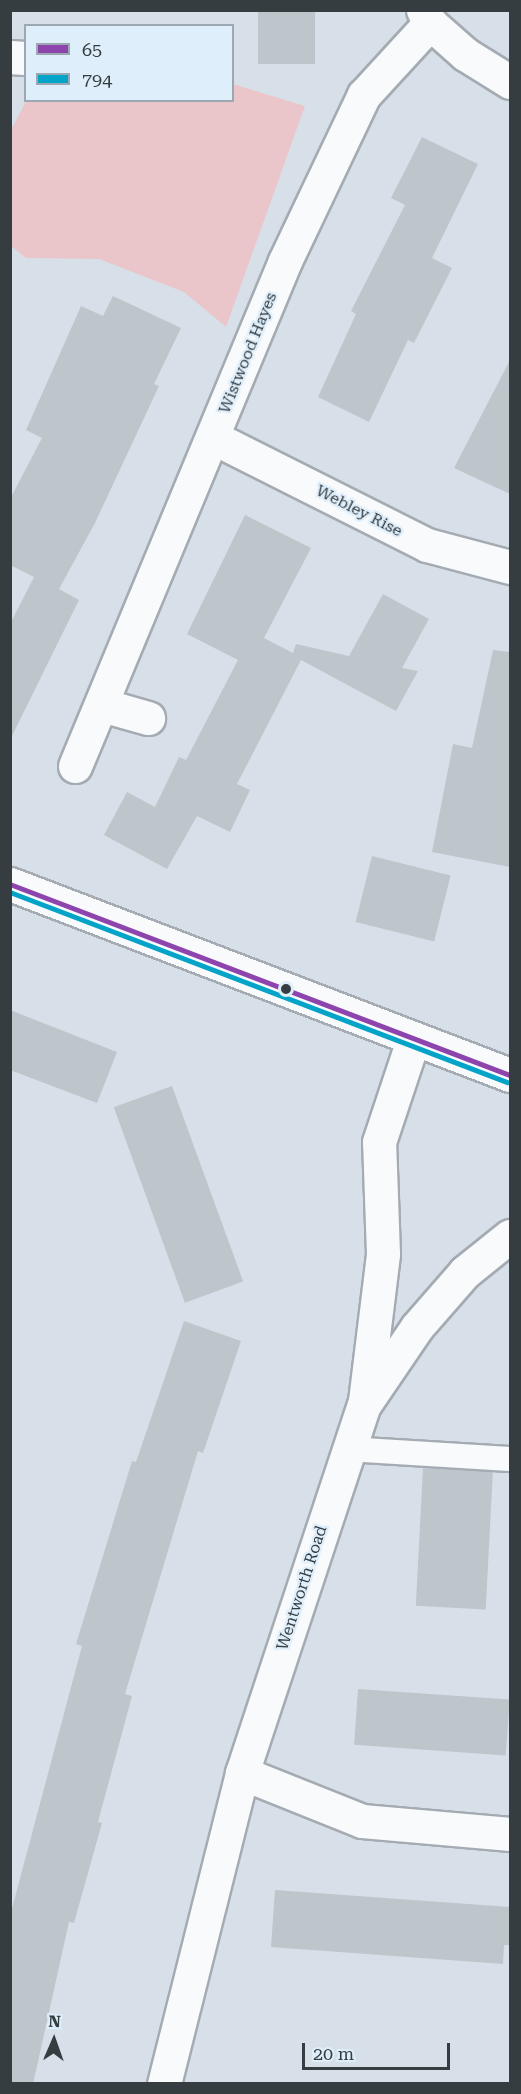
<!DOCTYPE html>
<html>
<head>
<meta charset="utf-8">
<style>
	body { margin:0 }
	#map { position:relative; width:521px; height:2094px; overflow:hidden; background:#d7e0e8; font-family:"Roboto Serif",serif }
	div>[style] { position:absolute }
	.green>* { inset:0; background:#eac6ca }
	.building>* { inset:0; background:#bec6cb; transform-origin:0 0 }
	.roads { filter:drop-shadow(2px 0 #a4abb2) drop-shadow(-2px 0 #a4abb2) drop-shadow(0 2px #a4abb2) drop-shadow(0 -2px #a4abb2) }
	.service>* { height:24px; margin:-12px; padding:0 12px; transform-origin:12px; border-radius:12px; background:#f9fafc }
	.minor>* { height:33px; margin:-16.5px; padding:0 16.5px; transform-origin:16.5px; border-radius:16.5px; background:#f9fafc }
	.bus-1>* { height:4.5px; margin:-2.25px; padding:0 2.25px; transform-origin:2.25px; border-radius:2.25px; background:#8e44ad }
	.bus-2>* { height:4.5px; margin:-2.25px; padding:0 2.25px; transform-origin:2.25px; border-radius:2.25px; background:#03a4c7 }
	.dots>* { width:16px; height:16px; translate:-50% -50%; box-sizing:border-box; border:3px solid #deeefb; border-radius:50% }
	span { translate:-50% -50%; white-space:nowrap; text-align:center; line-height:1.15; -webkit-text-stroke:4.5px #deeefb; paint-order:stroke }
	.street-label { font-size:16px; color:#363d41 }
	.frame { position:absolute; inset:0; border:12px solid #363d41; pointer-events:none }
	.legend { position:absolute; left:24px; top:24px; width:210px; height:78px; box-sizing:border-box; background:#deeefb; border:2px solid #9ba7b1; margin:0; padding:8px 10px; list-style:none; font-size:18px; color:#363d41 }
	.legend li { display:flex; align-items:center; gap:12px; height:30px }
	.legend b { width:30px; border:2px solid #9ba7b1 }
	.north { position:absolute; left:24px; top:2010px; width:60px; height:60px; -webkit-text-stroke:4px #deeefb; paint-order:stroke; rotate:2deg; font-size:16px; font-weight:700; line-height:24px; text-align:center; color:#363d41 }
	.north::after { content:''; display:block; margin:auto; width:21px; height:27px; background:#363d41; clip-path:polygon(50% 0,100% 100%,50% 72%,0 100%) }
	.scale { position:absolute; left:302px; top:2043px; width:148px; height:27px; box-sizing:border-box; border:3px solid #363d41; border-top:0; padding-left:8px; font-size:18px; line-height:21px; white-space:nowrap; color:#363d41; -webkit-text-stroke:4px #deeefb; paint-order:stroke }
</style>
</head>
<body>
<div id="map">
	<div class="green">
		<i style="clip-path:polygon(233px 84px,305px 106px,226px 327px,184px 292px,99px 259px,26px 258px,11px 246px,11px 130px,26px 101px,232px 100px)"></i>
	</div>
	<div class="building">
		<i style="left:258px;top:10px;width:57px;height:54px"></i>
		<i style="clip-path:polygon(422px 137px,478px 164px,432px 258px,452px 268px,414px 343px,408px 340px,369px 422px,318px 397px,356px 314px,351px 311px,405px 205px,391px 198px)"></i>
		<i style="clip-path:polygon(113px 296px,181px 328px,154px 384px,159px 386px,95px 523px,59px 589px,79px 600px,10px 740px,10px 624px,34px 577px,10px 565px,10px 499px,42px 438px,26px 430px,81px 306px,103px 316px)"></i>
		<i style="clip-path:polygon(510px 360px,510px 494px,454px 468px)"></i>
		<i style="clip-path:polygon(245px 515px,311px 548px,264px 638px,293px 653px,296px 644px,349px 656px,383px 594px,429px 619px,402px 668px,418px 671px,396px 711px,301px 660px,237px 784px,250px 790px,230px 832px,197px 816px,167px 869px,104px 835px,127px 792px,155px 807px,179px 757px,186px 760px,238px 660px,187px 634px)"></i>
		<i style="clip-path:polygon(493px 650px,510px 652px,510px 867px,432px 852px,453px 744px,472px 748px)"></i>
		<i style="left:372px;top:856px;width:81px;height:68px;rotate:14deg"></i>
		<i style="clip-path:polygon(10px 1010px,117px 1052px,97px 1103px,10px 1070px)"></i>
		<i style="left:172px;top:1086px;width:208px;height:62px;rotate:70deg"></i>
		<i style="clip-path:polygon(184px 1321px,241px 1341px,203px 1453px,198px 1451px,125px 1694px,132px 1696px,98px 1822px,102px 1823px,74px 1923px,69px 1922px,33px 2084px,10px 2084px,10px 1916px,82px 1646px,76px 1644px,132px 1461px,136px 1462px)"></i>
		<i style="left:423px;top:1468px;width:70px;height:138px;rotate:3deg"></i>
		<i style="left:358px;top:1689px;width:152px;height:56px;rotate:4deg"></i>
		<i style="clip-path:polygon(275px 1890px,510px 1907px,510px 1945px,504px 1945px,503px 1964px,271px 1947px)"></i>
	</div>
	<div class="roads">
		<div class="service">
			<i style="left:347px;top:1449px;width:163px;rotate:3.5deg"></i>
		</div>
		<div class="minor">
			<i style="left:423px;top:10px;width:15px;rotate:62deg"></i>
			<i style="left:430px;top:23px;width:47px;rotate:41.5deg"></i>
			<i style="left:465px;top:54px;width:53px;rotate:31.9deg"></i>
			<i style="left:10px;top:57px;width:16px;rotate:4deg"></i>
			<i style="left:214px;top:438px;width:238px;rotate:26.7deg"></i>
			<i style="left:427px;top:545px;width:86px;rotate:14.8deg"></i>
			<i style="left:102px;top:705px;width:48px;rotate:15.8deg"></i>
			<i style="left:75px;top:766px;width:547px;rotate:-67.42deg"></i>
			<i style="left:285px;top:261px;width:184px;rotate:-64.6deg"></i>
			<i style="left:364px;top:95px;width:98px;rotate:-47.5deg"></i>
			<i style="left:10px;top:884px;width:535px;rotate:20.91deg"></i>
			<i style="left:365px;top:1401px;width:148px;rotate:-83deg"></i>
			<i style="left:383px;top:1254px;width:112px;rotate:-92deg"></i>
			<i style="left:379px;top:1142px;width:108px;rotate:-71.6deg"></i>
			<i style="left:242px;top:1773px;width:129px;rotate:21.8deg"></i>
			<i style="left:362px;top:1821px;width:149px;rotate:5deg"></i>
			<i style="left:164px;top:2084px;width:321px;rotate:-75.9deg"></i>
			<i style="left:242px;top:1773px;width:388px;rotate:-71.7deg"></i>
			<i style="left:364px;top:1405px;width:94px;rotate:-55.8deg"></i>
			<i style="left:417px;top:1327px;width:73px;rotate:-48.9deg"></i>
			<i style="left:465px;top:1272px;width:58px;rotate:-38.7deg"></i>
		</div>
	</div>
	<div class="bus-1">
		<i style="left:10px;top:884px;width:535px;rotate:20.91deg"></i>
	</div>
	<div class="bus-2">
		<i style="left:10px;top:892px;width:532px;rotate:20.92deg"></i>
	</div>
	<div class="dots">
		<i style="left:286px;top:989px;background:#363d41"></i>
	</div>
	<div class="street-label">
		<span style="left:248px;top:353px;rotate:-68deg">Wistwood Hayes</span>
		<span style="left:359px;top:511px;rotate:27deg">Webley Rise</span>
		<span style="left:302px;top:1588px;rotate:-72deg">Wentworth Road</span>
	</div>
	<div class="frame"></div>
	<ul class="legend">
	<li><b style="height:8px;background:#8e44ad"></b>65</li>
	<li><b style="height:8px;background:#03a4c7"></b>794</li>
	</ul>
	<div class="north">N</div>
	<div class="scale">20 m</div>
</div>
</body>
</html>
